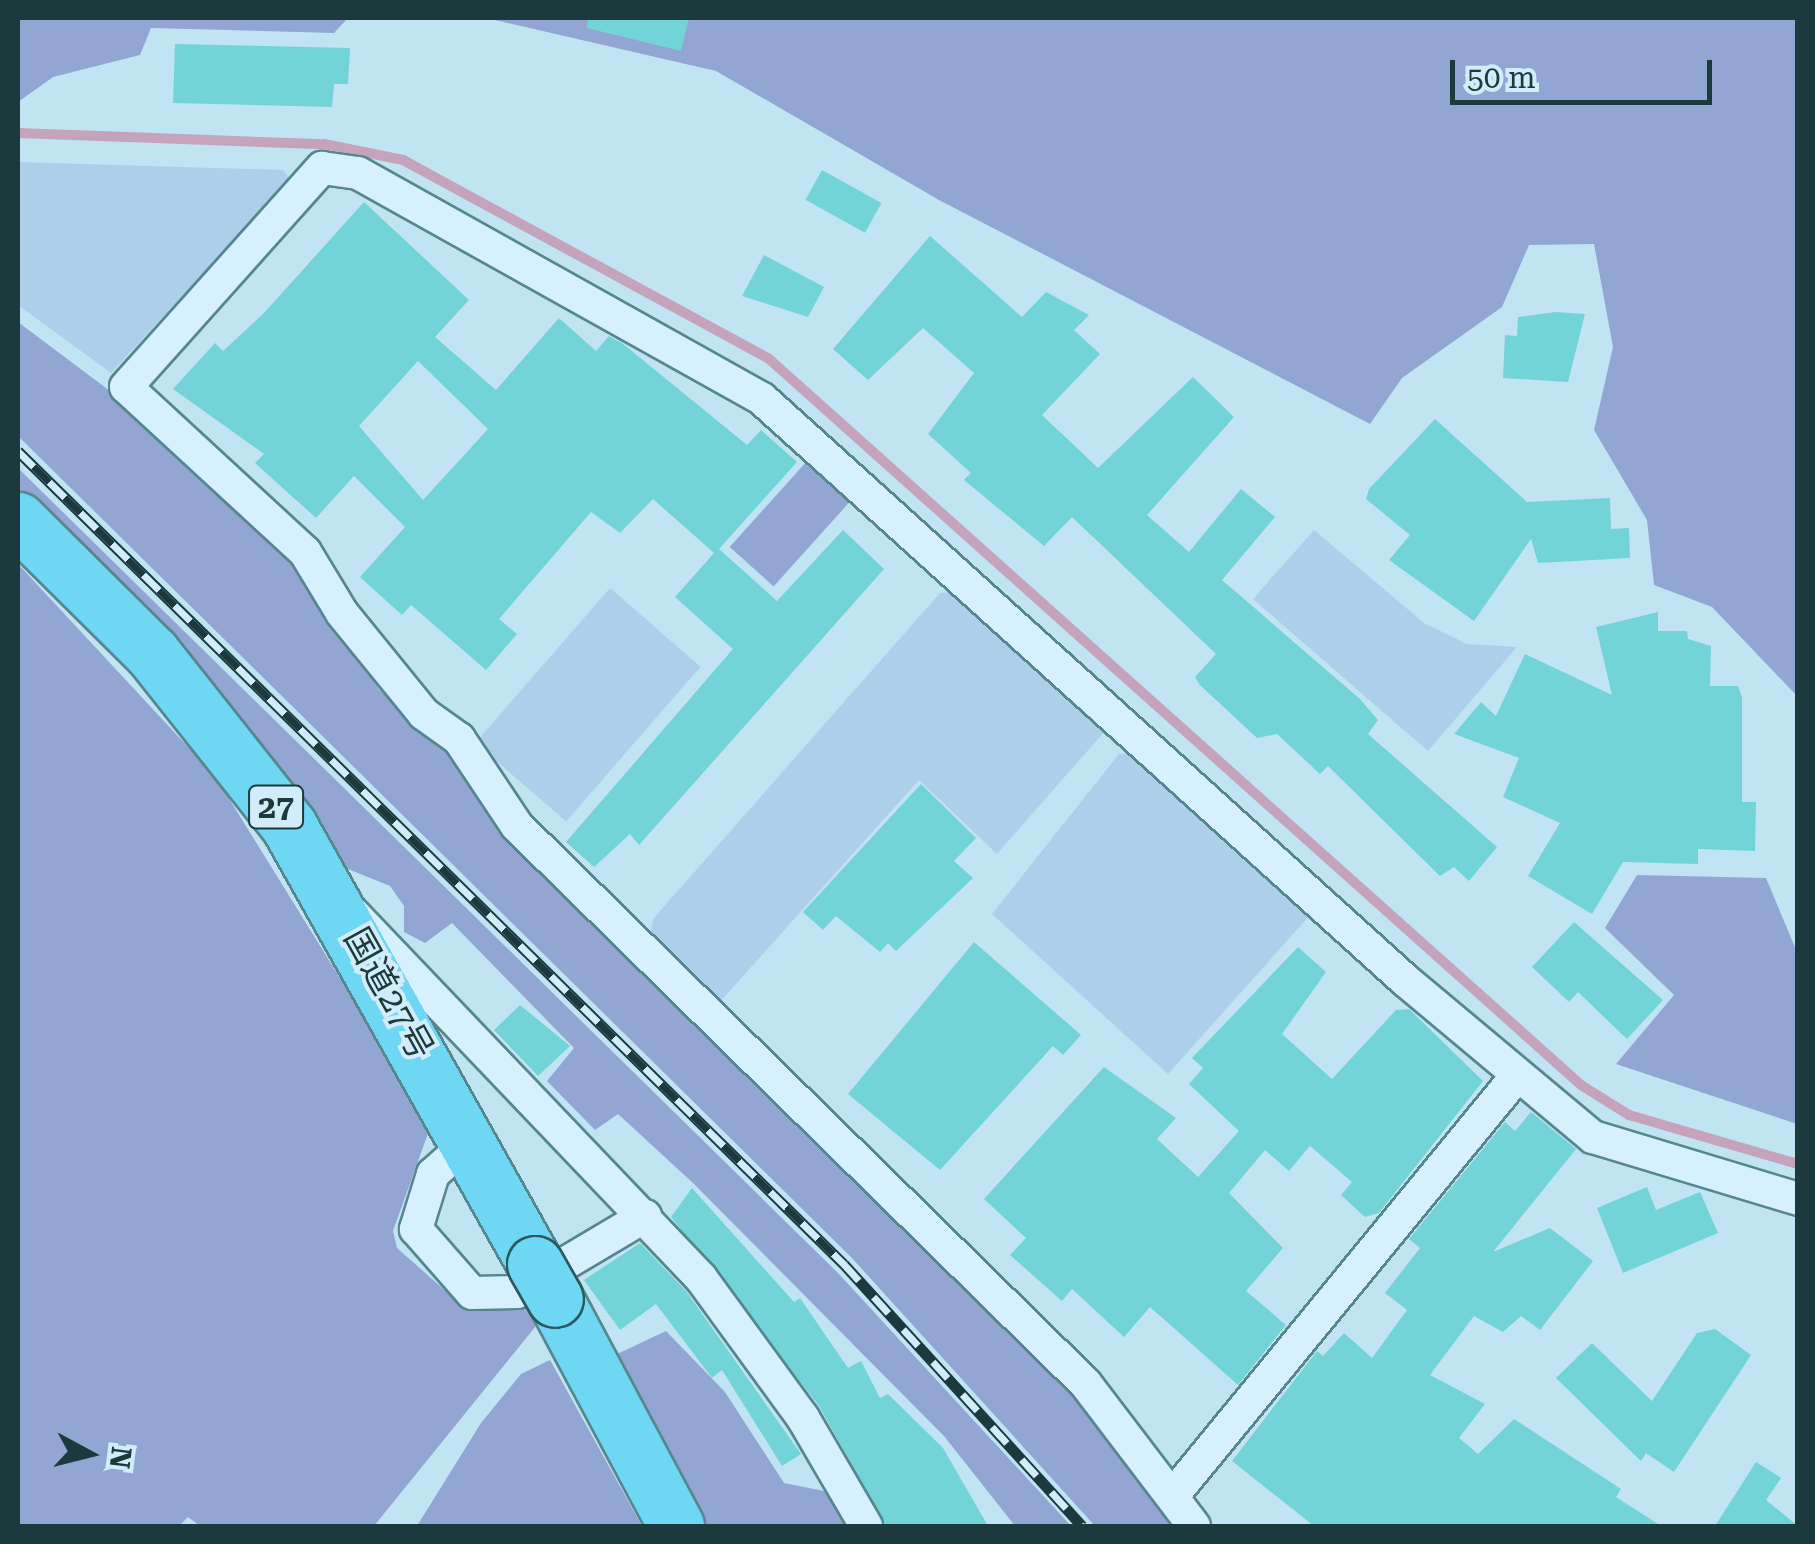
<!DOCTYPE html>
<html>
<head>
<meta charset="utf-8">
<style>
	body { margin:0 }
	#map { position:relative; width:1815px; height:1544px; overflow:hidden; background:#c1e4f3; font-family:"Roboto Serif","Noto Sans JP",serif }
	div>[style] { position:absolute }
	.farmland>* { inset:0; background:#adcfea; transform-origin:0 0 }
	.green>* { inset:0; background:#93a5d3; transform-origin:0 0 }
	.stream>* { height:10px; margin:-5px; padding:0 5px; transform-origin:5px; border-radius:5px; background:#c5a4bb }
	.building>* { inset:0; background:#72d4d6; transform-origin:0 0 }
	.roads { filter:drop-shadow(2px 0 #56878f) drop-shadow(-2px 0 #56878f) drop-shadow(0 2px #56878f) drop-shadow(0 -2px #56878f) }
	.minor>* { height:32px; margin:-16px; padding:0 16px; transform-origin:16px; border-radius:16px; background:#d6f1fd }
	.trunk>* { height:55px; margin:-27.5px; padding:0 27.5px; transform-origin:27.5px; border-radius:27.5px; background:#6ed7f4 }
	.rail>* { height:11px; margin-top:-5.5px; transform-origin:0; background:repeating-linear-gradient(90deg,#d2edf9 0 22px,#1c3a3d 0 44px); box-sizing:border-box; border-block:2px solid #1c3a3d }
	.bridges { filter:drop-shadow(2px 0 #2b595c) drop-shadow(-2px 0 #2b595c) drop-shadow(0 2px #2b595c) drop-shadow(0 -2px #2b595c) }
	.trunk-bridge>* { height:55px; margin:-27.5px; padding:0 27.5px; transform-origin:27.5px; border-radius:27.5px; background:#6ed7f4 }
	span { translate:-50% -50%; white-space:nowrap; text-align:center; line-height:1.15; -webkit-text-stroke:8px #d2edf9; paint-order:stroke }
	.shield-label span { padding:2px 8px; background:#d2edf9; border:2px solid; border-radius:8px; -webkit-text-stroke-width:0 }
	.shield-label { font-size:32px; color:#1c3a3d; font-weight:700 }
	.street-label { font-size:35px; color:#1c3a3d }
	.frame { position:absolute; inset:0; border:20px solid #1c3a3d; pointer-events:none }
	.north { position:absolute; left:40px; top:1404px; width:100px; height:100px; -webkit-text-stroke:8px #d2edf9; paint-order:stroke; rotate:97deg; font-size:28px; font-weight:700; line-height:40px; text-align:center; color:#1c3a3d }
	.north::after { content:''; display:block; margin:auto; width:35px; height:45px; background:#1c3a3d; clip-path:polygon(50% 0,100% 100%,50% 72%,0 100%) }
	.scale { position:absolute; left:1450px; top:60px; width:262px; height:45px; box-sizing:border-box; border:5px solid #1c3a3d; border-top:0; padding-left:12px; font-size:30px; line-height:35px; white-space:nowrap; color:#1c3a3d; -webkit-text-stroke:8px #d2edf9; paint-order:stroke }
</style>
</head>
<body>
<div id="map">
	<div class="farmland">
		<i style="clip-path:polygon(18px 162px,283px 170px,290px 179px,111px 373px,18px 305px)"></i>
		<i style="clip-path:polygon(1314px 530px,1424px 623px,1467px 644px,1517px 647px,1428px 751px,1253px 599px)"></i>
		<i style="left:610px;top:588px;width:120px;height:205px;rotate:41deg"></i>
		<i style="clip-path:polygon(953px 592px,1105px 731px,997px 854px,919px 780px,718px 1004px,650px 938px,653px 919px,940px 593px)"></i>
		<i style="clip-path:polygon(1119px 754px,1135px 754px,1311px 914px,1168px 1074px,992px 914px)"></i>
	</div>
	<div class="green">
		<i style="clip-path:polygon(18px 18px,348px 18px,334px 33px,151px 28px,140px 55px,53px 77px,18px 102px)"></i>
		<i style="clip-path:polygon(486px 18px,1797px 18px,1797px 696px,1712px 607px,1654px 585px,1647px 520px,1594px 430px,1613px 347px,1594px 244px,1529px 245px,1502px 307px,1402px 378px,1370px 424px,939px 200px,716px 71px)"></i>
		<i style="clip-path:polygon(18px 322px,106px 388px,293px 562px,379px 689px,461px 762px,1079px 1393px,1180px 1526px,1095px 1526px,851px 1257px,18px 436px)"></i>
		<i style="left:808px;top:460px;width:59px;height:117px;rotate:42deg"></i>
		<i style="clip-path:polygon(18px 468px,838px 1273px,1071px 1526px,1015px 1526px,944px 1436px,693px 1183px,618px 1114px,595px 1130px,547px 1081px,574px 1048px,452px 923px,425px 943px,404px 932px,404px 906px,390px 886px,338px 865px,83px 553px,18px 489px)"></i>
		<i style="clip-path:polygon(18px 564px,215px 776px,431px 1125px,393px 1231px,397px 1248px,466px 1309px,525px 1306px,536px 1326px,374px 1526px,200px 1526px,188px 1517px,179px 1526px,18px 1526px)"></i>
		<i style="clip-path:polygon(1637px 875px,1766px 878px,1797px 952px,1797px 1124px,1616px 1064px,1674px 995px,1605px 928px)"></i>
		<i style="clip-path:polygon(666px 1331px,725px 1392px,784px 1483px,829px 1492px,849px 1526px,702px 1526px,613px 1356px)"></i>
		<i style="clip-path:polygon(550px 1360px,642px 1526px,417px 1526px,481px 1423px,521px 1374px)"></i>
	</div>
	<div class="stream">
		<i style="left:18px;top:133px;width:306px;rotate:2.1deg"></i>
		<i style="left:324px;top:144px;width:81px;rotate:11.4deg"></i>
		<i style="left:403px;top:160px;width:415px;rotate:28.5deg"></i>
		<i style="left:768px;top:358px;width:1091px;rotate:41.8deg"></i>
		<i style="left:1581px;top:1085px;width:57px;rotate:32deg"></i>
		<i style="left:1629px;top:1115px;width:176px;rotate:16.2deg"></i>
	</div>
	<div class="building">
		<i style="clip-path:polygon(588px 18px,689px 18px,681px 51px,587px 28px)"></i>
		<i style="clip-path:polygon(175px 44px,350px 48px,348px 84px,334px 84px,332px 107px,173px 103px)"></i>
		<i style="left:822px;top:170px;width:68px;height:34px;rotate:29deg"></i>
		<i style="clip-path:polygon(evenodd,364px 202px,469px 300px,435px 337px,496px 390px,559px 318px,596px 351px,609px 336px,622px 343px,747px 445px,761px 430px,797px 462px,719px 549px,777px 601px,843px 530px,884px 569px,639px 845px,630px 834px,594px 867px,566px 842px,733px 649px,675px 597px,714px 553px,653px 499px,620px 533px,591px 512px,499px 619px,517px 634px,486px 670px,411px 605px,402px 615px,360px 577px,405px 527px,354px 476px,316px 518px,255px 463px,264px 454px,173px 389px,215px 343px,223px 351px,264px 313px,364px 202px,418px 361px,488px 429px,423px 500px,359px 426px,418px 361px)"></i>
		<i style="clip-path:polygon(930px 236px,1022px 317px,1046px 292px,1089px 315px,1074px 330px,1100px 354px,1042px 415px,1098px 468px,1193px 377px,1234px 417px,1147px 515px,1189px 552px,1241px 489px,1275px 517px,1222px 580px,1360px 699px,1378px 720px,1368px 734px,1497px 847px,1469px 881px,1454px 867px,1440px 876px,1328px 766px,1320px 774px,1277px 734px,1257px 738px,1200px 685px,1195px 677px,1216px 654px,1072px 517px,1044px 546px,964px 480px,971px 473px,928px 434px,974px 373px,923px 328px,868px 380px,833px 349px)"></i>
		<i style="clip-path:polygon(764px 255px,824px 287px,808px 317px,742px 296px)"></i>
		<i style="clip-path:polygon(1555px 312px,1585px 314px,1568px 382px,1503px 378px,1505px 335px,1517px 336px,1518px 317px)"></i>
		<i style="clip-path:polygon(1435px 419px,1527px 502px,1610px 498px,1611px 529px,1629px 528px,1630px 558px,1538px 563px,1531px 539px,1474px 621px,1389px 560px,1410px 535px,1366px 499px,1369px 489px)"></i>
		<i style="clip-path:polygon(1658px 612px,1658px 631px,1687px 631px,1688px 639px,1711px 646px,1710px 686px,1738px 686px,1742px 697px,1742px 802px,1756px 802px,1755px 851px,1698px 849px,1698px 864px,1623px 862px,1592px 914px,1528px 876px,1560px 823px,1503px 797px,1519px 758px,1454px 734px,1481px 702px,1496px 716px,1525px 654px,1612px 695px,1596px 627px)"></i>
		<i style="clip-path:polygon(921px 784px,976px 838px,954px 861px,973px 878px,896px 951px,888px 943px,880px 952px,836px 916px,823px 930px,803px 912px)"></i>
		<i style="clip-path:polygon(1574px 922px,1663px 1000px,1627px 1039px,1578px 992px,1569px 1002px,1532px 967px)"></i>
		<i style="clip-path:polygon(974px 942px,1081px 1035px,1063px 1055px,1053px 1046px,940px 1170px,848px 1094px)"></i>
		<i style="clip-path:polygon(1298px 947px,1326px 972px,1282px 1034px,1332px 1079px,1396px 1010px,1409px 1009px,1483px 1081px,1379px 1213px,1365px 1217px,1341px 1195px,1352px 1182px,1310px 1146px,1289px 1171px,1265px 1150px,1229px 1193px,1283px 1248px,1246px 1291px,1286px 1325px,1238px 1385px,1150px 1307px,1124px 1337px,1072px 1289px,1062px 1301px,1010px 1255px,1026px 1238px,984px 1199px,1104px 1067px,1176px 1118px,1157px 1139px,1198px 1177px,1239px 1131px,1189px 1084px,1203px 1068px,1192px 1058px)"></i>
		<i style="clip-path:polygon(520px 1005px,570px 1046px,538px 1076px,494px 1030px)"></i>
		<i style="clip-path:polygon(1531px 1112px,1576px 1149px,1493px 1252px,1550px 1228px,1593px 1261px,1540px 1330px,1521px 1316px,1503px 1332px,1474px 1316px,1430px 1375px,1485px 1404px,1459px 1438px,1478px 1454px,1514px 1419px,1621px 1489px,1616px 1497px,1661px 1526px,1314px 1526px,1232px 1461px,1317px 1351px,1323px 1356px,1344px 1333px,1372px 1358px,1407px 1310px,1385px 1293px,1420px 1248px,1409px 1239px,1505px 1122px,1515px 1131px)"></i>
		<i style="clip-path:polygon(1647px 1187px,1656px 1210px,1700px 1192px,1718px 1233px,1623px 1273px,1597px 1208px)"></i>
		<i style="clip-path:polygon(692px 1188px,794px 1302px,800px 1298px,848px 1368px,861px 1361px,880px 1398px,888px 1394px,943px 1448px,988px 1526px,886px 1526px,819px 1406px,671px 1217px)"></i>
		<i style="clip-path:polygon(640px 1243px,686px 1291px,801px 1454px,782px 1466px,722px 1370px,712px 1378px,656px 1304px,620px 1330px,584px 1280px)"></i>
		<i style="clip-path:polygon(1715px 1329px,1751px 1355px,1674px 1472px,1646px 1453px,1641px 1461px,1556px 1378px,1592px 1343px,1652px 1401px,1697px 1333px)"></i>
		<i style="clip-path:polygon(1756px 1462px,1781px 1478px,1766px 1500px,1798px 1526px,1715px 1526px)"></i>
	</div>
	<div class="roads">
		<div class="minor">
			<i style="left:346px;top:906px;width:514px;rotate:46.34deg"></i>
			<i style="left:701px;top:1278px;width:173px;rotate:53.9deg"></i>
			<i style="left:803px;top:1418px;width:125px;rotate:59.7deg"></i>
			<i style="left:469px;top:1142px;width:48px;rotate:138.4deg"></i>
			<i style="left:433px;top:1174px;width:58px;rotate:107.2deg"></i>
			<i style="left:416px;top:1229px;width:85px;rotate:48.8deg"></i>
			<i style="left:472px;top:1293px;width:45px;rotate:-1.3deg"></i>
			<i style="left:517px;top:1292px;width:149px;rotate:-30.7deg"></i>
			<i style="left:1174px;top:1494px;width:539px;rotate:-50.64deg"></i>
			<i style="left:1194px;top:1526px;width:178px;rotate:-127.3deg"></i>
			<i style="left:1086px;top:1384px;width:797px;rotate:-135.56deg"></i>
			<i style="left:517px;top:826px;width:105px;rotate:-123.7deg"></i>
			<i style="left:459px;top:739px;width:43px;rotate:-144.5deg"></i>
			<i style="left:424px;top:714px;width:130px;rotate:-129.1deg"></i>
			<i style="left:342px;top:613px;width:71px;rotate:-121.2deg"></i>
			<i style="left:305px;top:552px;width:243px;rotate:-137.3deg"></i>
			<i style="left:126px;top:387px;width:294px;rotate:-48.2deg"></i>
			<i style="left:322px;top:168px;width:36px;rotate:8deg"></i>
			<i style="left:358px;top:173px;width:463px;rotate:29.2deg"></i>
			<i style="left:762px;top:399px;width:867px;rotate:42.1deg"></i>
			<i style="left:1405px;top:980px;width:245px;rotate:39.9deg"></i>
			<i style="left:1593px;top:1137px;width:214px;rotate:16.8deg"></i>
		</div>
		<div class="trunk">
			<i style="left:18px;top:520px;width:189px;rotate:44.8deg"></i>
			<i style="left:152px;top:653px;width:221px;rotate:51.6deg"></i>
			<i style="left:289px;top:826px;width:502px;rotate:60.68deg"></i>
			<i style="left:555px;top:1299px;width:257px;rotate:61.9deg"></i>
		</div>
	</div>
	<div class="rail">
		<i style="left:18px;top:451px;width:1159px;rotate:44.55deg"></i>
		<i style="left:844px;top:1264px;width:354px;rotate:47.7deg"></i>
	</div>
	<div class="bridges">
		<div class="trunk-bridge">
			<i style="left:535px;top:1264px;width:40px;rotate:60.3deg"></i>
		</div>
	</div>
	<div class="shield-label">
		<span style="left:276px;top:807px">27</span>
	</div>
	<div class="street-label">
		<span style="left:388px;top:994px;rotate:61deg">国道27号</span>
	</div>
	<div class="frame"></div>
	<div class="north">N</div>
	<div class="scale">50 m</div>
</div>
</body>
</html>
